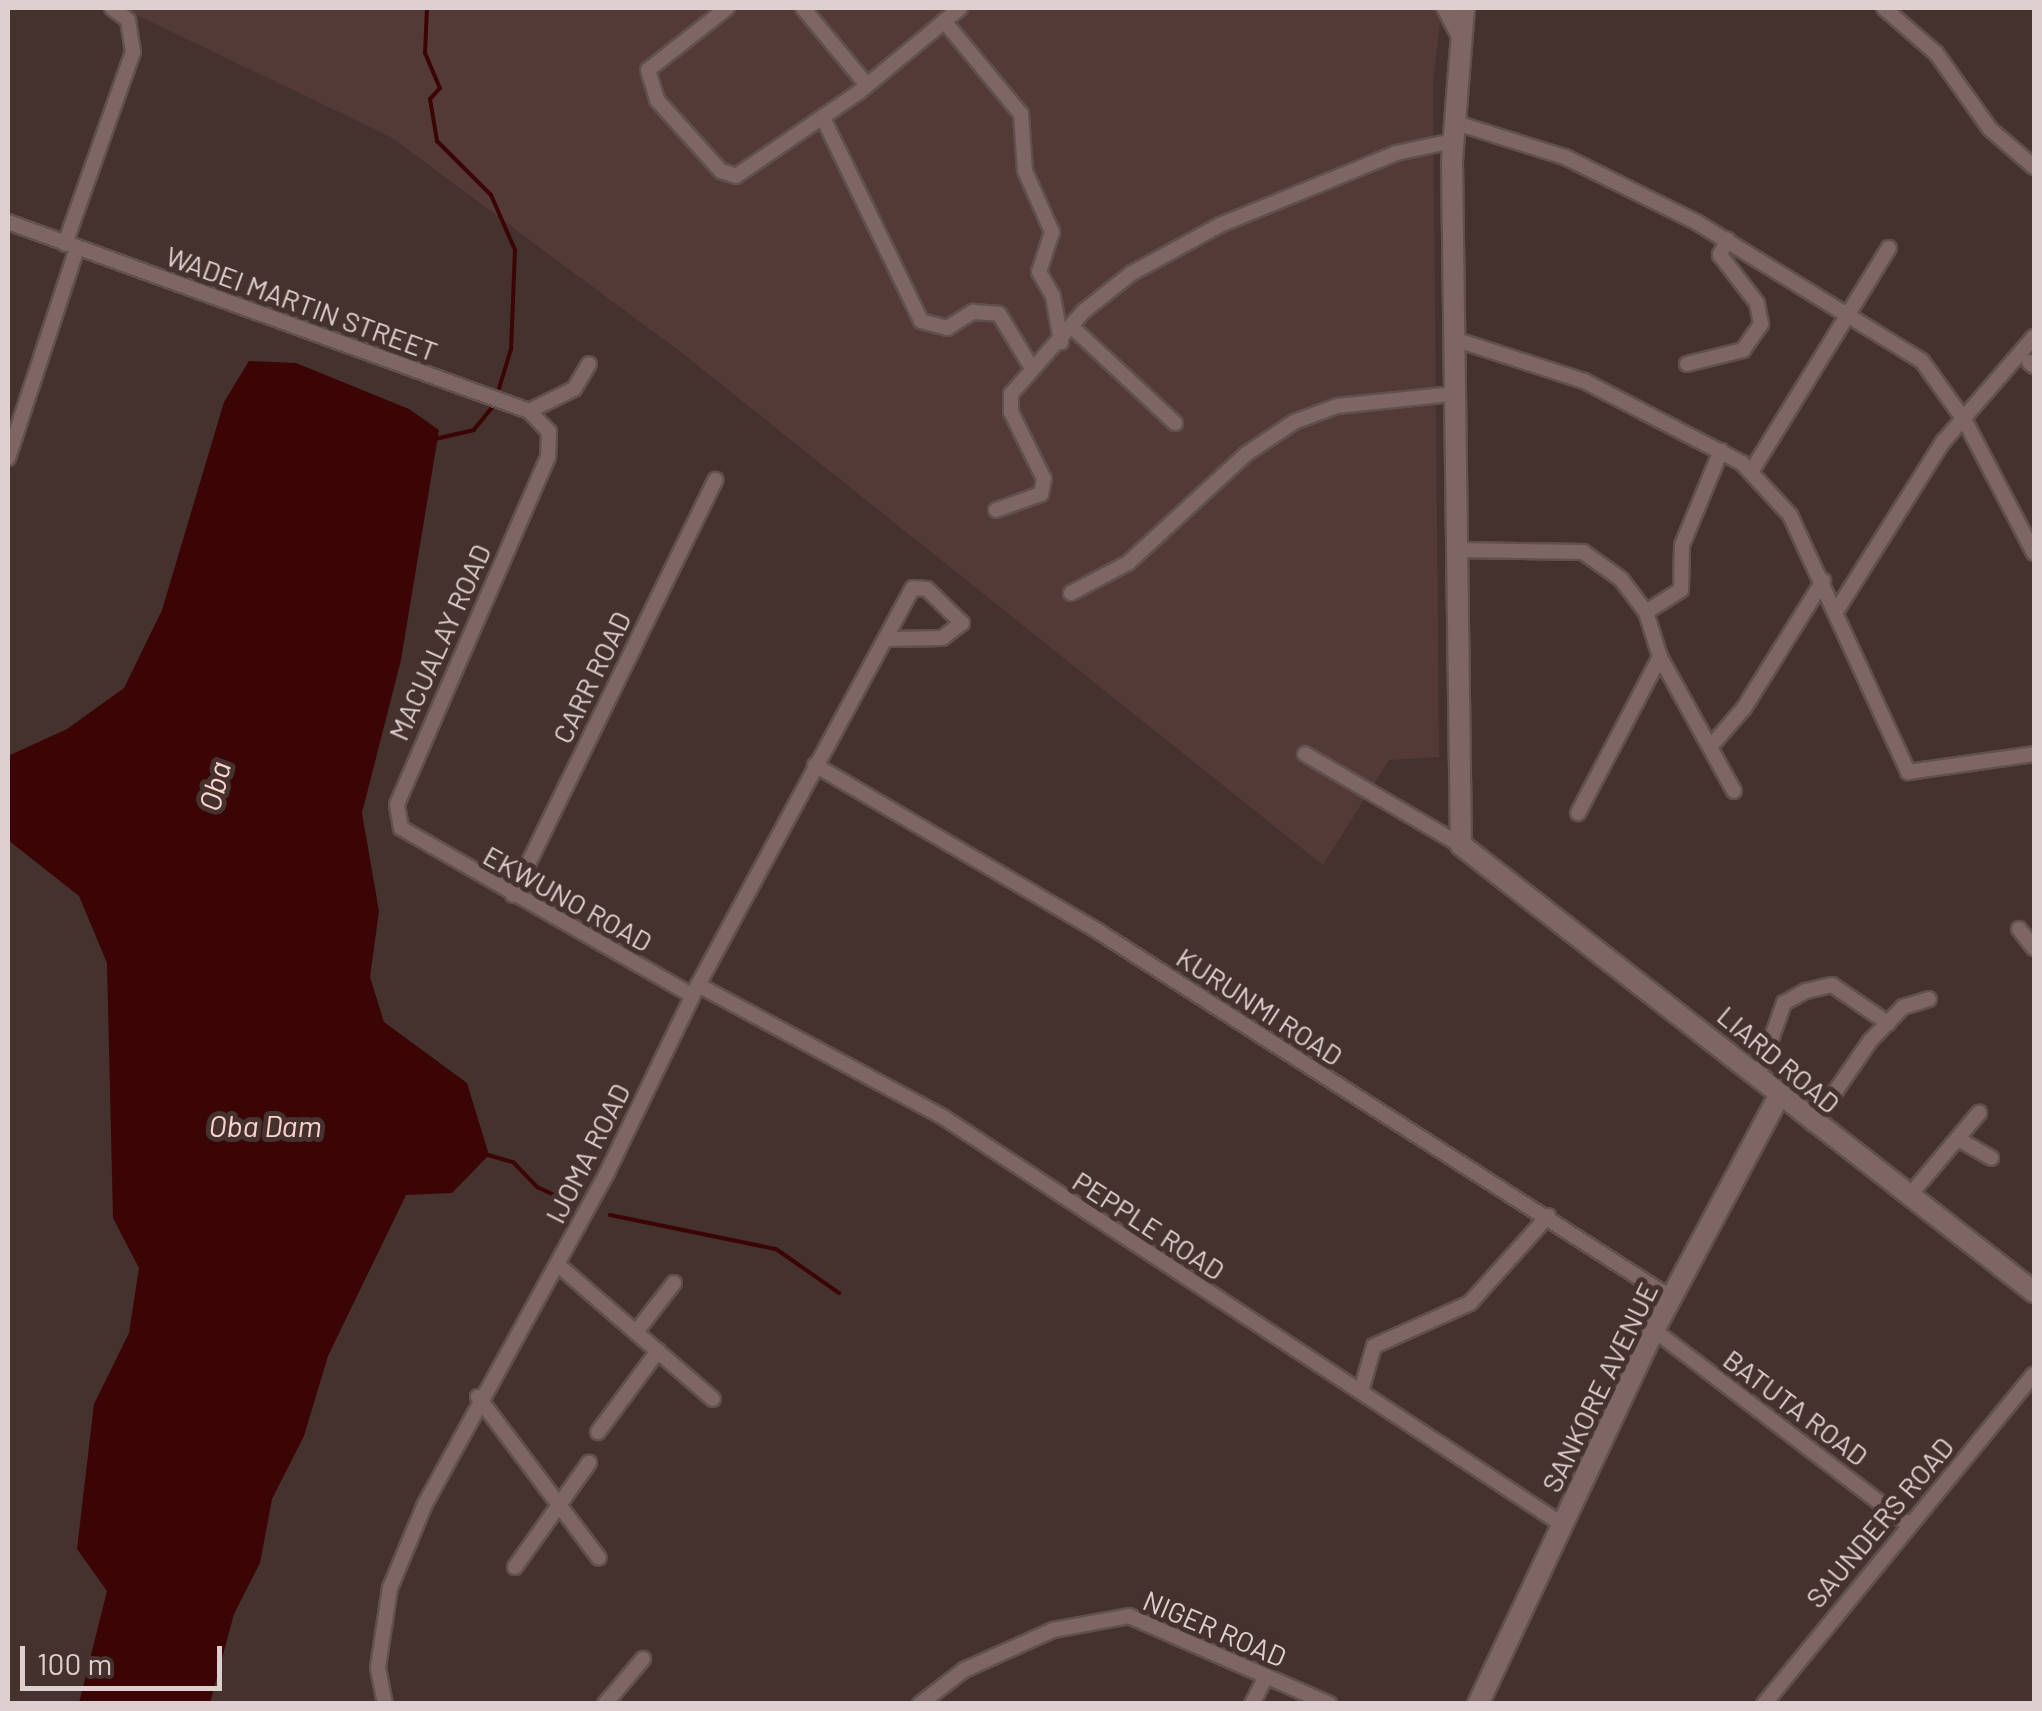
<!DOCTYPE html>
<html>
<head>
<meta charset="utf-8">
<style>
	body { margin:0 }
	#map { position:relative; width:2042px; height:1711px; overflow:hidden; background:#45322f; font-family:Barlow,sans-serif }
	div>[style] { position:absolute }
	.built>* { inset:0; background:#543a36 }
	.water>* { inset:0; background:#3a0504 }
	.stream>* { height:4px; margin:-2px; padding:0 2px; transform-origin:2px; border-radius:2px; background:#3a0504 }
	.roads { filter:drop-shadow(2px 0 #60504e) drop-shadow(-2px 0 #60504e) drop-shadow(0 2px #60504e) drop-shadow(0 -2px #60504e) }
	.street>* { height:14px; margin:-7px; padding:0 7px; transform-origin:7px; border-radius:7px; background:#7d6663 }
	.secondary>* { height:20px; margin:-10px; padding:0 10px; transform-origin:10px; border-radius:10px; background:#7d6663 }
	span { translate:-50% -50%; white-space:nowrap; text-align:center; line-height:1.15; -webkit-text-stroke:10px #45322f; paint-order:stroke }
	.street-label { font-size:28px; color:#ddd0ce }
	.water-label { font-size:30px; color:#fcd4ce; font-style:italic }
	.frame { position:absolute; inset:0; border:10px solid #ddd0ce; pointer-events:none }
	.scale { position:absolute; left:20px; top:1646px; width:202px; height:45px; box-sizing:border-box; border:5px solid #ddd0ce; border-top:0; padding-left:12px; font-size:30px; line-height:35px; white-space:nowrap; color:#ddd0ce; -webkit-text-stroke:8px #45322f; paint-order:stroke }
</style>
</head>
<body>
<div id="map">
	<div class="built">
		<i style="clip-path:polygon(122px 8px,1442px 8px,1433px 82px,1439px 757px,1389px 760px,1323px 865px,686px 356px,391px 137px)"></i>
	</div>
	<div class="water">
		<i style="clip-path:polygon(249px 361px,296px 363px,409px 409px,439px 430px,401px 660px,362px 813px,379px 911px,370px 977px,384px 1022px,467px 1083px,489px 1155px,452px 1193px,406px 1195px,328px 1356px,304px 1436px,272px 1499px,260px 1563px,234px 1614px,210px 1703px,79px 1703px,107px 1591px,77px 1549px,94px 1404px,129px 1333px,139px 1268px,113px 1218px,107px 963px,79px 896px,8px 840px,8px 756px,67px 729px,124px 688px,162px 610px,224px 402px)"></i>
	</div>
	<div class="stream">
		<i style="left:427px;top:8px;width:45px;rotate:92.5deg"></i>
		<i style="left:425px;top:53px;width:38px;rotate:67deg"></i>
		<i style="left:440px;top:88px;width:15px;rotate:132deg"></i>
		<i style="left:430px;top:99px;width:43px;rotate:80.5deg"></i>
		<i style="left:437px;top:141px;width:76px;rotate:45deg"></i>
		<i style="left:491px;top:195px;width:60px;rotate:66.4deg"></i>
		<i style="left:515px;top:250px;width:99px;rotate:92.3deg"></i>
		<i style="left:511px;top:349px;width:59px;rotate:106.9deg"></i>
		<i style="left:494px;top:405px;width:32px;rotate:129deg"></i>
		<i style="left:474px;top:430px;width:40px;rotate:167deg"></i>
		<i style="left:488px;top:1155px;width:26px;rotate:16deg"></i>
		<i style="left:513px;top:1162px;width:35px;rotate:46deg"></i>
		<i style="left:537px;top:1187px;width:40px;rotate:25deg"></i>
		<i style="left:610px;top:1215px;width:169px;rotate:11.6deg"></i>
		<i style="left:776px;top:1249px;width:77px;rotate:34.9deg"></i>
	</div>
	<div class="roads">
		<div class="street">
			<i style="left:727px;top:8px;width:100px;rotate:141.9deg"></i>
			<i style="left:648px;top:70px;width:31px;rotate:73deg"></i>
			<i style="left:657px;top:100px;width:96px;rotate:48deg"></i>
			<i style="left:721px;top:171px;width:16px;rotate:18deg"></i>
			<i style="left:736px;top:176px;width:149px;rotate:-34.3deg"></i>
			<i style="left:859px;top:92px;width:131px;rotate:-39.7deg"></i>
			<i style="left:803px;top:8px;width:100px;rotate:50.3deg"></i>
			<i style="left:1444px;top:8px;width:30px;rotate:62deg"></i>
			<i style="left:1884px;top:8px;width:69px;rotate:40.9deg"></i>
			<i style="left:1936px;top:53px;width:93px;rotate:54.6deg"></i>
			<i style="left:1990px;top:129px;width:58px;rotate:40.8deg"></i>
			<i style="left:944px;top:21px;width:121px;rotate:50.4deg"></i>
			<i style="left:1021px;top:114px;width:57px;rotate:86deg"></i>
			<i style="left:1025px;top:171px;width:67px;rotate:66.1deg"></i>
			<i style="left:1052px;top:232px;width:42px;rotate:108deg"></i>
			<i style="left:1039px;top:272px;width:28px;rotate:60deg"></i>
			<i style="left:1053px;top:296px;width:47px;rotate:80.1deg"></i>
			<i style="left:823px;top:118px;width:225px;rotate:64.2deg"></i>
			<i style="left:921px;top:321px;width:27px;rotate:15deg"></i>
			<i style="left:947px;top:328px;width:31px;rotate:-32deg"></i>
			<i style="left:973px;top:312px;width:26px;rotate:4deg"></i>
			<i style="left:999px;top:314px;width:63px;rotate:58.6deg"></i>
			<i style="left:1453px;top:122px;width:117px;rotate:17.4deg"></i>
			<i style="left:1565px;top:157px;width:146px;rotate:26.4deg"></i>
			<i style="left:1696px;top:222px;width:265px;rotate:31.6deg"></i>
			<i style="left:1922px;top:361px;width:74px;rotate:54.4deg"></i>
			<i style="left:1965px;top:421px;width:149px;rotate:62.4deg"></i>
			<i style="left:8px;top:222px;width:554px;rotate:19.94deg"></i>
			<i style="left:529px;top:411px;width:29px;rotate:46deg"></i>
			<i style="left:549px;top:432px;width:25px;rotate:92deg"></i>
			<i style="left:548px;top:457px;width:379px;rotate:113.5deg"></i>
			<i style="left:397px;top:805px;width:23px;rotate:80deg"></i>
			<i style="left:401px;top:828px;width:336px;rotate:29.9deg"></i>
			<i style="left:65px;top:244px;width:204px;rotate:-70.5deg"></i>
			<i style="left:133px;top:52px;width:32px;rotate:-99deg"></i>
			<i style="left:128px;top:20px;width:20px;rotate:-143deg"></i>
			<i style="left:1072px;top:327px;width:141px;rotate:43deg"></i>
			<i style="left:1454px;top:339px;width:137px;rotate:17.9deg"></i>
			<i style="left:1584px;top:381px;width:178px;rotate:27.4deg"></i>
			<i style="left:1742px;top:463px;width:71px;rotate:47.3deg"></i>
			<i style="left:1790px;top:515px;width:283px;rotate:65.3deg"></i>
			<i style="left:1908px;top:772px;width:127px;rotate:-8.1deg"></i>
			<i style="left:2029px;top:362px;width:6px;rotate:39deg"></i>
			<i style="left:1687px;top:364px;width:58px;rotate:-14deg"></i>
			<i style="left:1743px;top:350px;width:32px;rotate:-55deg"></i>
			<i style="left:1761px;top:324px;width:21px;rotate:-101deg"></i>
			<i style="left:1757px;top:303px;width:61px;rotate:-127.6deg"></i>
			<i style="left:1720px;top:255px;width:17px;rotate:-65deg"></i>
			<i style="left:529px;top:411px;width:50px;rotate:-26.1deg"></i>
			<i style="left:574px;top:389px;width:29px;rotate:-59deg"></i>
			<i style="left:8px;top:458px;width:221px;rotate:-71.8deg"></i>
			<i style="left:1751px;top:472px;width:263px;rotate:-58.4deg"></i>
			<i style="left:996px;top:510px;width:48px;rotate:-19.6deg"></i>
			<i style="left:1041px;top:494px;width:15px;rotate:-79deg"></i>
			<i style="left:1044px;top:479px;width:75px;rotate:-116.2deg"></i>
			<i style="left:1011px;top:412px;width:18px;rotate:-90deg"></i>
			<i style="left:1011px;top:394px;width:111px;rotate:-48.7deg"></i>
			<i style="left:1084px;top:311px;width:61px;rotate:-38.4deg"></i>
			<i style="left:1132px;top:273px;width:100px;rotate:-28.6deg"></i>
			<i style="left:1220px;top:225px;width:190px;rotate:-22.2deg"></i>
			<i style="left:1396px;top:153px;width:58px;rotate:-11.9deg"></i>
			<i style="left:1456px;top:550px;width:127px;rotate:0.9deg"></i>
			<i style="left:1583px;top:552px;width:47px;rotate:35.4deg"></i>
			<i style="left:1621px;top:579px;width:41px;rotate:52.9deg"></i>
			<i style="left:1646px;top:612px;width:47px;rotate:72.7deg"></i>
			<i style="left:1660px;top:657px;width:153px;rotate:61.1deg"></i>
			<i style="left:1071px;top:593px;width:64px;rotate:-27.8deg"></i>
			<i style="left:1128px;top:563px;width:161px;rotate:-42.7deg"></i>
			<i style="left:1246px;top:454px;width:58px;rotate:-33.7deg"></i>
			<i style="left:1294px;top:422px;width:46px;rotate:-20.4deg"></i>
			<i style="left:1337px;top:406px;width:118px;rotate:-5.9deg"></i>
			<i style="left:1837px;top:610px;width:199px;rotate:-57.8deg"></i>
			<i style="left:1943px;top:442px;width:139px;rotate:-49.1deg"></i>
			<i style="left:1646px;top:612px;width:41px;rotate:-32.2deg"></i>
			<i style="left:1681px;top:590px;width:45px;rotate:-88.7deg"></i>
			<i style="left:1682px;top:545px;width:102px;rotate:-67.5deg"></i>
			<i style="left:1710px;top:747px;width:52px;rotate:-48.9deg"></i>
			<i style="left:1744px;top:708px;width:150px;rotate:-58.1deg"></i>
			<i style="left:1305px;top:754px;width:181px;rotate:30.3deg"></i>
			<i style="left:815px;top:765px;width:322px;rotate:30.4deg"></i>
			<i style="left:1093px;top:928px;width:686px;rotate:32.62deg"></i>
			<i style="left:1578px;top:813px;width:176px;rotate:-62.3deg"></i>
			<i style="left:513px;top:895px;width:462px;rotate:-64deg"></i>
			<i style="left:2019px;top:929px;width:24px;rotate:52deg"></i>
			<i style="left:698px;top:985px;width:278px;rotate:28.3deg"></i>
			<i style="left:943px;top:1117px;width:742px;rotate:33.35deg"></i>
			<i style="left:1757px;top:1079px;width:81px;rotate:-70.4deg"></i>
			<i style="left:1784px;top:1003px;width:25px;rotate:-29deg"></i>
			<i style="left:1806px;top:991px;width:27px;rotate:-13deg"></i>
			<i style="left:1832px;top:985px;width:68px;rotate:34.2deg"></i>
			<i style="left:1813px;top:1124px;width:101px;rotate:-55.5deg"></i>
			<i style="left:1870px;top:1041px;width:47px;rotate:-45.9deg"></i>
			<i style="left:1903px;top:1007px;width:27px;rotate:-17deg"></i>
			<i style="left:1960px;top:1140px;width:36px;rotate:30deg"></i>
			<i style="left:1909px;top:1196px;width:109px;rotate:-49.9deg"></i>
			<i style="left:557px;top:1264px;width:206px;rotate:40.9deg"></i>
			<i style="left:1654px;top:1330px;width:320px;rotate:37.4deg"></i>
			<i style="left:636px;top:1332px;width:62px;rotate:-52.2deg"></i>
			<i style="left:1361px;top:1391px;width:47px;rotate:-73.9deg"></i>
			<i style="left:1374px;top:1346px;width:105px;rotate:-24.1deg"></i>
			<i style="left:1470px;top:1303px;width:117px;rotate:-48.1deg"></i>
			<i style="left:478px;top:1397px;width:201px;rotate:53.1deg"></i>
			<i style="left:598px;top:1432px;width:101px;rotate:-53.5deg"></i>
			<i style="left:515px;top:1567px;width:128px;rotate:-54.6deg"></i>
			<i style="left:385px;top:1704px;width:38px;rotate:-101deg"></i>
			<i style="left:378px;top:1667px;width:80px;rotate:-81.4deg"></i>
			<i style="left:390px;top:1588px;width:91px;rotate:-67.4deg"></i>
			<i style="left:425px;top:1504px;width:378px;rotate:-61.2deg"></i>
			<i style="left:607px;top:1173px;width:209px;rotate:-64.2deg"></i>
			<i style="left:698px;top:985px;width:451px;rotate:-61.6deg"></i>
			<i style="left:913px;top:588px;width:14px;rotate:4deg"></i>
			<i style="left:927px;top:589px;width:49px;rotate:44.2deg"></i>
			<i style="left:962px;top:623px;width:25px;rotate:143deg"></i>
			<i style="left:942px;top:638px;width:54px;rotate:178.9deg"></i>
			<i style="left:605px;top:1704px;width:59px;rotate:-49.8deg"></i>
			<i style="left:920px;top:1704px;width:56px;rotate:-37.7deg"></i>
			<i style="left:964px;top:1670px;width:98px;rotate:-24.2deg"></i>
			<i style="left:1053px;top:1630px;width:77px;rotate:-10.4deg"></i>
			<i style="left:1129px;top:1616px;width:219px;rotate:23.7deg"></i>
			<i style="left:1252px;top:1704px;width:31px;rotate:-63deg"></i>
			<i style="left:1764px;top:1704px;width:426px;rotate:-50.7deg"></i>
		</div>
		<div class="secondary">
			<i style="left:1464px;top:8px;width:153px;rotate:94.5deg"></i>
			<i style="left:1452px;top:161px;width:684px;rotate:89.25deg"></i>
			<i style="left:1461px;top:845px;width:727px;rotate:37.96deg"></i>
			<i style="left:1478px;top:1704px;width:413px;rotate:-64.8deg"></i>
			<i style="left:1654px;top:1330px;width:263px;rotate:-61.9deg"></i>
		</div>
	</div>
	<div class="street-label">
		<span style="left:302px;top:303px;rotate:20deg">WADEI MARTIN STREET</span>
		<span style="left:439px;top:642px;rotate:-66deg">MACUALAY ROAD</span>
		<span style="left:591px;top:677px;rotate:-64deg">CARR ROAD</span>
		<span style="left:568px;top:898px;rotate:29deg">EKWUNO ROAD</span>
		<span style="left:1260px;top:1006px;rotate:33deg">KURUNMI ROAD</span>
		<span style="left:1779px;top:1059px;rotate:40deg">LIARD ROAD</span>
		<span style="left:587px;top:1153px;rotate:-63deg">IJOMA ROAD</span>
		<span style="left:1149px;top:1225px;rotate:33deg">PEPPLE ROAD</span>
		<span style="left:1599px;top:1387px;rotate:-64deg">SANKORE AVENUE</span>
		<span style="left:1796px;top:1407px;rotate:37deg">BATUTA ROAD</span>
		<span style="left:1879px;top:1522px;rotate:-50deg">SAUNDERS ROAD</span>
		<span style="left:1215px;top:1628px;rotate:23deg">NIGER ROAD</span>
	</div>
	<div class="water-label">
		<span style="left:214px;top:786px;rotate:-76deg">Oba</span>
		<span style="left:265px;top:1125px">Oba Dam</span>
	</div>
	<div class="frame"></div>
	<div class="scale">100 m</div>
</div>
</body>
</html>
